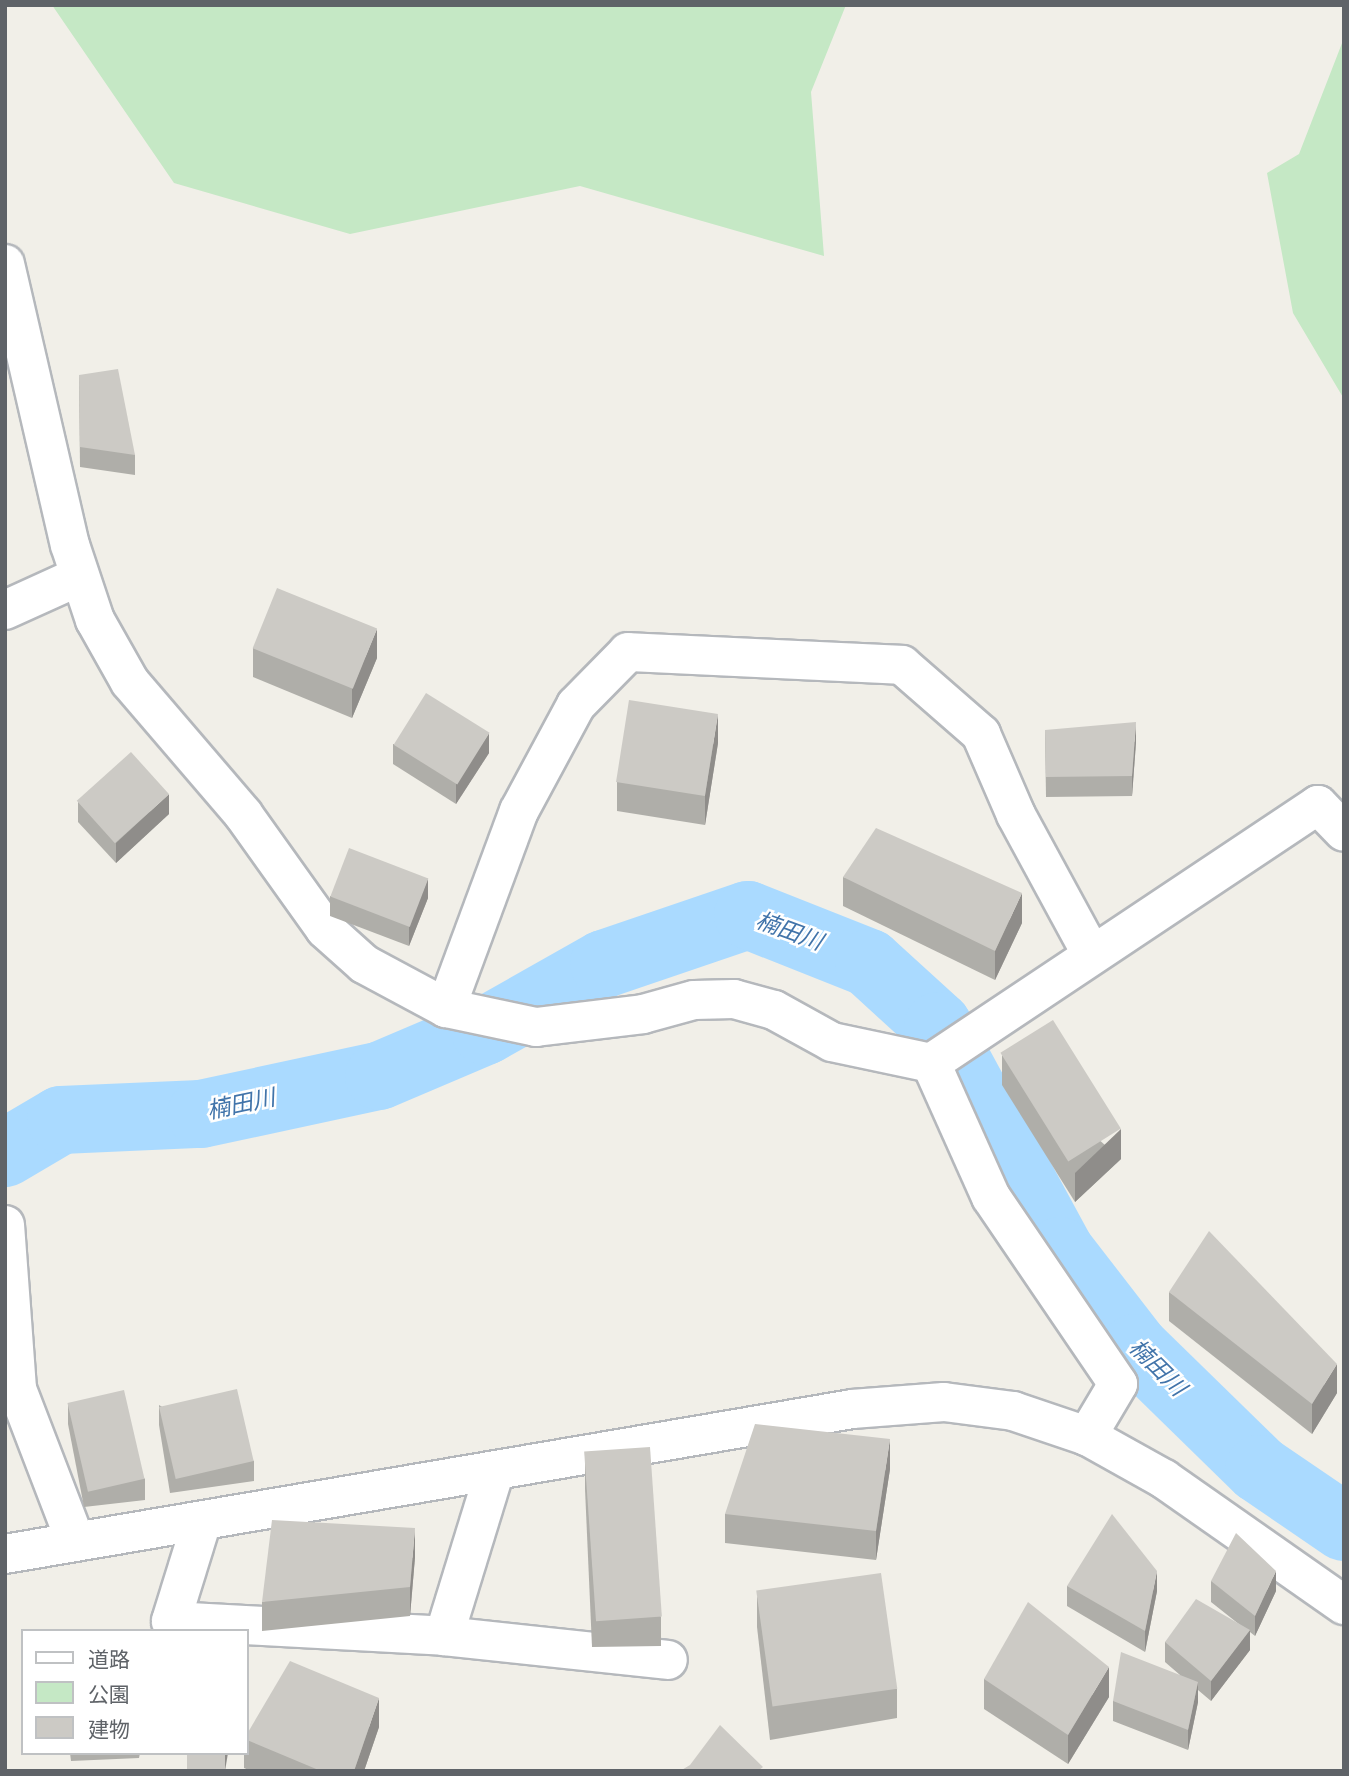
<!DOCTYPE html>
<html>
<head>
<meta charset="utf-8">
<style>
	body { margin:0 }
	#map { position:relative; width:1349px; height:1776px; overflow:hidden; background:#f1efe8; font-family:"Roboto Condensed","Noto Sans JP",sans-serif }
	div>[style] { position:absolute }
	.green>* { inset:0; background:#c5e8c5 }
	.river>* { height:68px; margin:-34px; padding:0 34px; transform-origin:34px; border-radius:34px; background:#aadaff }
	.roads { filter:drop-shadow(2px 0 #b5b8bc) drop-shadow(-2px 0 #b5b8bc) drop-shadow(0 2px #b5b8bc) drop-shadow(0 -2px #b5b8bc) }
	.street>* { height:38px; margin:-19px; padding:0 19px; transform-origin:19px; border-radius:19px; background:#fff }
	.secondary>* { height:38px; margin:-19px; padding:0 19px; transform-origin:19px; border-radius:19px; background:#fff }
	.wall>* { inset:0; background:#afaea9 }
	.shaded-wall>* { inset:0; background:#8f8d8a }
	.building>* { inset:0; background:#cccac5; transform-origin:0 0 }
	span { translate:-50% -50%; white-space:nowrap; text-align:center; line-height:1.15; -webkit-text-stroke:5px #fff; paint-order:stroke }
	.water-label { font-size:23px; color:#4174aa; font-style:italic }
	.frame { position:absolute; inset:0; border:7px solid #5f6368; pointer-events:none }
	.legend { position:absolute; left:21px; top:1629px; width:228px; height:126px; box-sizing:border-box; background:#fff; border:2px solid #bfc1c3; margin:0; padding:9px 12px; list-style:none; font-size:21px; color:#5f6368 }
	.legend li { display:flex; align-items:center; gap:14px; height:35px }
	.legend b { width:35px; border:2px solid #bfc1c3 }
</style>
</head>
<body>
<div id="map">
	<div class="green">
		<i style="clip-path:polygon(52px 5px,846px 5px,811px 92px,824px 256px,580px 186px,350px 234px,174px 183px)"></i>
		<i style="clip-path:polygon(1344px 38px,1344px 399px,1293px 313px,1267px 173px,1299px 154px)"></i>
	</div>
	<div class="river">
		<i style="left:5px;top:1153px;width:65px;rotate:-30.5deg"></i>
		<i style="left:61px;top:1120px;width:140px;rotate:-2.5deg"></i>
		<i style="left:201px;top:1114px;width:182px;rotate:-12.1deg"></i>
		<i style="left:379px;top:1076px;width:115px;rotate:-23deg"></i>
		<i style="left:485px;top:1031px;width:137px;rotate:-29.4deg"></i>
		<i style="left:604px;top:964px;width:152px;rotate:-18.8deg"></i>
		<i style="left:748px;top:915px;width:130px;rotate:21.6deg"></i>
		<i style="left:869px;top:963px;width:93px;rotate:42.4deg"></i>
		<i style="left:938px;top:1026px;width:256px;rotate:61.5deg"></i>
		<i style="left:1060px;top:1251px;width:123px;rotate:52.3deg"></i>
		<i style="left:1135px;top:1348px;width:173px;rotate:44.3deg"></i>
		<i style="left:1259px;top:1469px;width:103px;rotate:34.3deg"></i>
	</div>
	<div class="roads">
		<div class="street">
			<i style="left:5px;top:264px;width:288px;rotate:77deg"></i>
			<i style="left:70px;top:545px;width:79px;rotate:71.6deg"></i>
			<i style="left:95px;top:620px;width:71px;rotate:60.6deg"></i>
			<i style="left:130px;top:682px;width:174px;rotate:49.4deg"></i>
			<i style="left:243px;top:814px;width:141px;rotate:54.5deg"></i>
			<i style="left:325px;top:929px;width:52px;rotate:41.9deg"></i>
			<i style="left:364px;top:964px;width:93px;rotate:28.2deg"></i>
			<i style="left:446px;top:1008px;width:92px;rotate:11.9deg"></i>
			<i style="left:536px;top:1027px;width:108px;rotate:-6.9deg"></i>
			<i style="left:643px;top:1014px;width:53px;rotate:-15.4deg"></i>
			<i style="left:694px;top:1000px;width:40px;rotate:-1.4deg"></i>
			<i style="left:734px;top:999px;width:41px;rotate:15.4deg"></i>
			<i style="left:774px;top:1010px;width:66px;rotate:28.9deg"></i>
			<i style="left:832px;top:1042px;width:101px;rotate:12deg"></i>
			<i style="left:931px;top:1063px;width:465px;rotate:-33.7deg"></i>
			<i style="left:1318px;top:805px;width:37px;rotate:46deg"></i>
			<i style="left:5px;top:610px;width:82px;rotate:-24.4deg"></i>
			<i style="left:446px;top:1008px;width:210px;rotate:-69.7deg"></i>
			<i style="left:519px;top:811px;width:120px;rotate:-61.7deg"></i>
			<i style="left:576px;top:705px;width:74px;rotate:-45.5deg"></i>
			<i style="left:628px;top:652px;width:274px;rotate:2.7deg"></i>
			<i style="left:902px;top:665px;width:105px;rotate:41.1deg"></i>
			<i style="left:981px;top:734px;width:88px;rotate:66.6deg"></i>
			<i style="left:1016px;top:815px;width:157px;rotate:61.5deg"></i>
			<i style="left:931px;top:1063px;width:147px;rotate:65.9deg"></i>
			<i style="left:991px;top:1197px;width:226px;rotate:55.8deg"></i>
			<i style="left:1118px;top:1384px;width:61px;rotate:120.8deg"></i>
			<i style="left:5px;top:1225px;width:164px;rotate:85.8deg"></i>
			<i style="left:17px;top:1389px;width:162px;rotate:69deg"></i>
			<i style="left:202px;top:1521px;width:105px;rotate:107.2deg"></i>
			<i style="left:171px;top:1621px;width:273px;rotate:3.1deg"></i>
			<i style="left:444px;top:1636px;width:225px;rotate:6.1deg"></i>
			<i style="left:444px;top:1636px;width:170px;rotate:-72.9deg"></i>
		</div>
		<div class="secondary">
			<i style="left:5px;top:1554px;width:859px;rotate:-9.71deg"></i>
			<i style="left:852px;top:1409px;width:92px;rotate:-4.4deg"></i>
			<i style="left:944px;top:1402px;width:70px;rotate:7.4deg"></i>
			<i style="left:1013px;top:1411px;width:78px;rotate:18.7deg"></i>
			<i style="left:1087px;top:1436px;width:88px;rotate:29.2deg"></i>
			<i style="left:1164px;top:1479px;width:220px;rotate:35deg"></i>
		</div>
	</div>
	<div class="wall">
		<i style="clip-path:polygon(79px 375px,135px 455px,135px 475px,80px 467px)"></i>
		<i style="clip-path:polygon(253px 648px,377px 658px,352px 718px,253px 677px)"></i>
		<i style="clip-path:polygon(1045px 730px,1136px 742px,1132px 796px,1046px 797px)"></i>
		<i style="clip-path:polygon(718px 743px,705px 825px,617px 811px,617px 782px)"></i>
		<i style="clip-path:polygon(393px 744px,489px 753px,456px 804px,393px 764px)"></i>
		<i style="clip-path:polygon(78px 802px,169px 814px,116px 863px,78px 822px)"></i>
		<i style="clip-path:polygon(843px 877px,1022px 923px,995px 980px,843px 906px)"></i>
		<i style="clip-path:polygon(330px 896px,428px 898px,409px 946px,330px 916px)"></i>
		<i style="clip-path:polygon(1002px 1055px,1121px 1159px,1075px 1202px,1002px 1085px)"></i>
		<i style="clip-path:polygon(1169px 1292px,1337px 1393px,1312px 1434px,1169px 1321px)"></i>
		<i style="clip-path:polygon(68px 1404px,145px 1479px,145px 1500px,84px 1507px,68px 1424px)"></i>
		<i style="clip-path:polygon(159px 1405px,254px 1461px,254px 1481px,170px 1493px,159px 1425px)"></i>
		<i style="clip-path:polygon(585px 1459px,661px 1617px,661px 1646px,592px 1647px,585px 1489px)"></i>
		<i style="clip-path:polygon(890px 1469px,876px 1560px,725px 1543px,725px 1514px)"></i>
		<i style="clip-path:polygon(415px 1557px,410px 1616px,262px 1631px,262px 1602px)"></i>
		<i style="clip-path:polygon(1211px 1581px,1276px 1591px,1255px 1636px,1250px 1632px,1250px 1650px,1211px 1701px,1198px 1690px,1198px 1702px,1188px 1750px,1113px 1721px,1113px 1701px,1180px 1675px,1165px 1662px,1165px 1642px,1240px 1625px,1211px 1602px)"></i>
		<i style="clip-path:polygon(1067px 1586px,1157px 1591px,1145px 1652px,1067px 1606px)"></i>
		<i style="clip-path:polygon(757px 1597px,897px 1689px,897px 1718px,770px 1740px,757px 1627px)"></i>
		<i style="clip-path:polygon(984px 1679px,1109px 1697px,1068px 1764px,984px 1709px)"></i>
		<i style="clip-path:polygon(379px 1727px,364px 1771px,251px 1771px,244px 1768px,244px 1753px,247px 1753px,247px 1734px)"></i>
		<i style="clip-path:polygon(70px 1753px,140px 1753px,139px 1758px,71px 1761px)"></i>
	</div>
	<div class="shaded-wall">
		<i style="clip-path:polygon(377px 629px,377px 658px,352px 718px,352px 689px)"></i>
		<i style="clip-path:polygon(718px 714px,718px 743px,705px 825px,705px 795px)"></i>
		<i style="clip-path:polygon(1136px 722px,1136px 742px,1132px 796px,1132px 776px)"></i>
		<i style="clip-path:polygon(489px 733px,489px 753px,456px 804px,456px 783px)"></i>
		<i style="clip-path:polygon(169px 794px,169px 814px,116px 863px,116px 843px)"></i>
		<i style="clip-path:polygon(428px 878px,428px 898px,409px 946px,409px 926px)"></i>
		<i style="clip-path:polygon(1022px 893px,1022px 923px,995px 980px,995px 951px)"></i>
		<i style="clip-path:polygon(1121px 1129px,1121px 1159px,1075px 1202px,1075px 1173px)"></i>
		<i style="clip-path:polygon(1337px 1364px,1337px 1393px,1312px 1434px,1312px 1404px)"></i>
		<i style="clip-path:polygon(890px 1439px,890px 1469px,876px 1560px,876px 1531px)"></i>
		<i style="clip-path:polygon(415px 1528px,415px 1557px,410px 1616px,410px 1587px)"></i>
		<i style="clip-path:polygon(1157px 1571px,1157px 1591px,1145px 1652px,1145px 1631px)"></i>
		<i style="clip-path:polygon(1276px 1571px,1276px 1591px,1255px 1636px,1255px 1616px)"></i>
		<i style="clip-path:polygon(1250px 1630px,1250px 1650px,1211px 1701px,1211px 1681px)"></i>
		<i style="clip-path:polygon(1109px 1667px,1109px 1697px,1068px 1764px,1068px 1735px)"></i>
		<i style="clip-path:polygon(1198px 1682px,1198px 1702px,1188px 1750px,1188px 1730px)"></i>
		<i style="clip-path:polygon(379px 1698px,379px 1727px,364px 1771px,354px 1771px)"></i>
		<i style="clip-path:polygon(225px 1753px,228px 1753px,225px 1771px,223px 1771px)"></i>
	</div>
	<div class="building">
		<i style="clip-path:polygon(118px 369px,135px 455px,80px 447px,79px 375px)"></i>
		<i style="left:277px;top:588px;width:108px;height:65px;rotate:22deg"></i>
		<i style="left:426px;top:693px;width:75px;height:61px;rotate:32deg"></i>
		<i style="left:629px;top:700px;width:90px;height:83px;rotate:9deg"></i>
		<i style="clip-path:polygon(1136px 722px,1132px 776px,1046px 777px,1045px 730px)"></i>
		<i style="left:131px;top:752px;width:57px;height:73px;rotate:48deg"></i>
		<i style="clip-path:polygon(876px 828px,1022px 893px,995px 951px,843px 877px)"></i>
		<i style="left:349px;top:848px;width:85px;height:52px;rotate:21deg"></i>
		<i style="left:1053px;top:1020px;width:128px;height:62px;rotate:58deg"></i>
		<i style="clip-path:polygon(1209px 1231px,1337px 1364px,1312px 1404px,1169px 1292px)"></i>
		<i style="left:237px;top:1389px;width:74px;height:80px;rotate:77deg"></i>
		<i style="left:124px;top:1390px;width:91px;height:58px;rotate:77deg"></i>
		<i style="clip-path:polygon(755px 1424px,890px 1439px,876px 1531px,725px 1514px)"></i>
		<i style="left:650px;top:1447px;width:170px;height:66px;rotate:86deg"></i>
		<i style="clip-path:polygon(1112px 1514px,1157px 1571px,1145px 1631px,1067px 1586px)"></i>
		<i style="clip-path:polygon(272px 1520px,415px 1528px,410px 1587px,262px 1602px)"></i>
		<i style="clip-path:polygon(1236px 1533px,1276px 1571px,1255px 1616px,1211px 1581px)"></i>
		<i style="left:881px;top:1573px;width:117px;height:126px;rotate:82deg"></i>
		<i style="clip-path:polygon(1196px 1599px,1250px 1630px,1211px 1681px,1165px 1642px)"></i>
		<i style="clip-path:polygon(1028px 1602px,1109px 1667px,1068px 1735px,984px 1679px)"></i>
		<i style="clip-path:polygon(1121px 1652px,1198px 1682px,1188px 1730px,1113px 1701px)"></i>
		<i style="clip-path:polygon(290px 1661px,379px 1698px,354px 1771px,321px 1771px,247px 1740px,247px 1734px)"></i>
		<i style="clip-path:polygon(720px 1725px,763px 1767px,758px 1771px,680px 1771px,690px 1765px)"></i>
		<i style="left:187px;top:1753px;width:38px;height:18px"></i>
	</div>
	<div class="water-label">
		<span style="left:789px;top:932px;rotate:20deg">楠田川</span>
		<span style="left:241px;top:1105px;rotate:-12deg">楠田川</span>
		<span style="left:1157px;top:1368px;rotate:45deg">楠田川</span>
	</div>
	<div class="frame"></div>
	<ul class="legend">
	<li><b style="height:9px;background:#fff"></b>道路</li>
	<li><b style="height:19px;background:#c5e8c5"></b>公園</li>
	<li><b style="height:19px;background:#cccac5"></b>建物</li>
	</ul>
</div>
</body>
</html>
